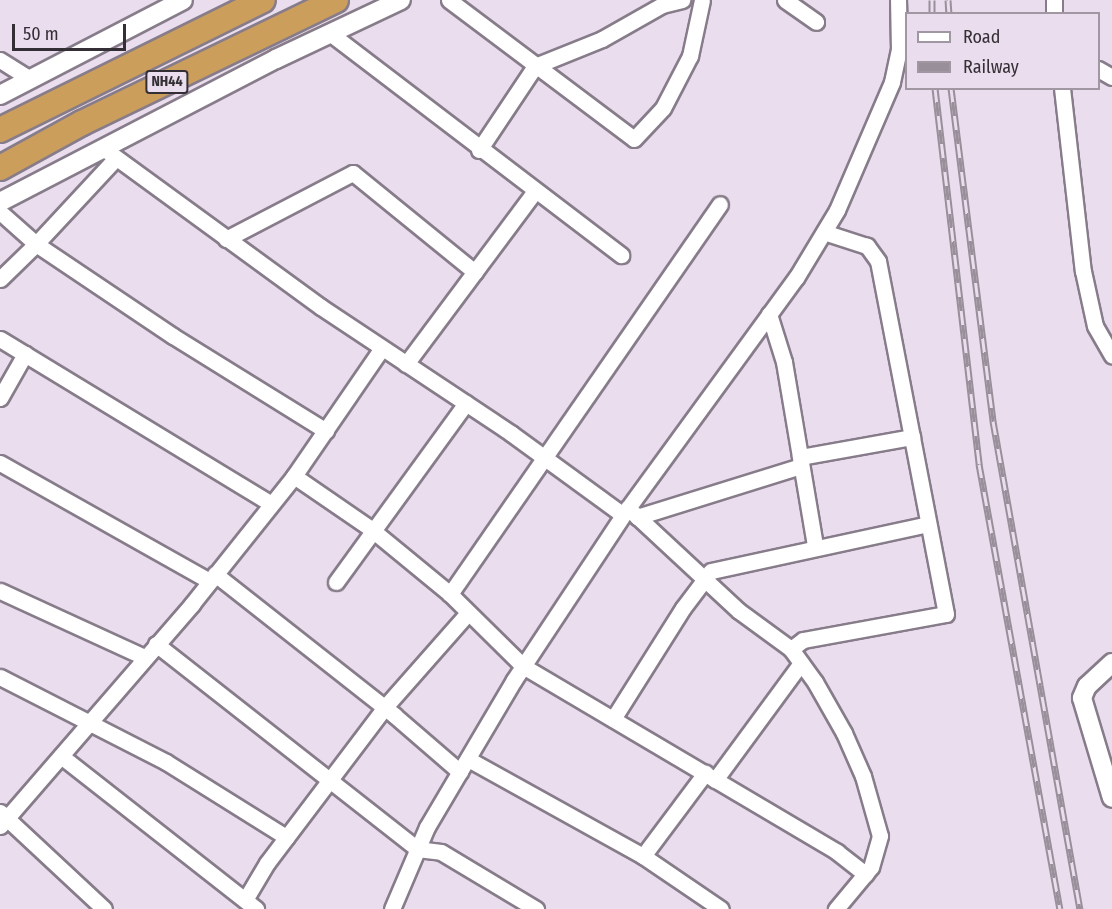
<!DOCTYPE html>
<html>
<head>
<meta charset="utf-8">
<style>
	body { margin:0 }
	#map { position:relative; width:1112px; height:909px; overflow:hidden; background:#eadded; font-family:"Fira Sans Condensed",sans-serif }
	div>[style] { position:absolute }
	.roads { filter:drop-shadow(2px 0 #877c8a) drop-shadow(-2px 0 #877c8a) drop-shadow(0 2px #877c8a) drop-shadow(0 -2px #877c8a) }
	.minor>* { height:15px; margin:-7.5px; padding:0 7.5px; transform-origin:7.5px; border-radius:7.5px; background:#fff }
	.tertiary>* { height:18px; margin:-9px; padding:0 9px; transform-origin:9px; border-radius:9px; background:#fff }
	.trunk>* { height:24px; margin:-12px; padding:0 12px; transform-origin:12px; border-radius:12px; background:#cc9e5c }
	.rail>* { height:7px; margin-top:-3.5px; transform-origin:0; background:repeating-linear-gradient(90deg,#eadded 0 14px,#988f9a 0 28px); box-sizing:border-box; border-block:2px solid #988f9a }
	span { translate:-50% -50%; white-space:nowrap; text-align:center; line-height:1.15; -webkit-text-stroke:6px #eadded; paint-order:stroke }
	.shield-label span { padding:2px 4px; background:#eadded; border:2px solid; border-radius:4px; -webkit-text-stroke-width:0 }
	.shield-label { font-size:14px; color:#342f35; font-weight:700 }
	.legend { position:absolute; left:905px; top:12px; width:195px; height:78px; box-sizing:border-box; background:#eadded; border:2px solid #a197a3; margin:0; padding:8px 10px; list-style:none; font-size:18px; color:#342f35 }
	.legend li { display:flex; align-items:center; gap:12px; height:30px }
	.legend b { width:30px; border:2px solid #a197a3 }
	.scale { position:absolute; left:12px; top:24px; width:114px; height:27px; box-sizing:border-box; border:3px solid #342f35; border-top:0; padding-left:8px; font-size:18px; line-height:21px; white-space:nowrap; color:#342f35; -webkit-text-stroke:4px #eadded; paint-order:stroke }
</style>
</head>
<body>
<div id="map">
	<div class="roads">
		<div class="minor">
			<i style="left:449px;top:0;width:231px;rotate:36.9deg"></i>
			<i style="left:634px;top:139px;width:42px;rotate:-46.9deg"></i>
			<i style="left:663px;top:108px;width:59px;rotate:-62.6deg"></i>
			<i style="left:690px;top:56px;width:57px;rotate:-77.9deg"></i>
			<i style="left:785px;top:0;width:38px;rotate:35deg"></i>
			<i style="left:1054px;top:0;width:14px;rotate:90deg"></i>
			<i style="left:331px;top:34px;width:365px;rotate:37.3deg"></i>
			<i style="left:0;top:60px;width:34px;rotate:32deg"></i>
			<i style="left:1098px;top:69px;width:16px;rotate:30deg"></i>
			<i style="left:1062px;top:88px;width:184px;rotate:83.5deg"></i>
			<i style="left:1083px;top:271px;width:56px;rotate:77.7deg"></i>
			<i style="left:1095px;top:326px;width:34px;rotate:60deg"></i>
			<i style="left:103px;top:148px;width:270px;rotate:36.1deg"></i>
			<i style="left:321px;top:307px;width:229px;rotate:33.6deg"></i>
			<i style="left:512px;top:434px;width:137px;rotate:36.1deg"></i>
			<i style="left:479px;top:150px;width:101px;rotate:-56.3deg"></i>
			<i style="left:535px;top:66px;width:72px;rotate:-21.9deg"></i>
			<i style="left:602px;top:39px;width:69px;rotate:-29.5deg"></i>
			<i style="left:662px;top:5px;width:21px;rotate:-14deg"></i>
			<i style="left:0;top:212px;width:48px;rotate:41.6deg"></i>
			<i style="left:36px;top:244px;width:117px;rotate:-47.1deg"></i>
			<i style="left:226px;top:239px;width:143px;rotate:-27.5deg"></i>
			<i style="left:353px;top:173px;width:157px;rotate:39.1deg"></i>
			<i style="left:0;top:279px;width:50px;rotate:-44.2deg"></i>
			<i style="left:36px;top:244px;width:165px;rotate:33.9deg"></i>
			<i style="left:173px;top:336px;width:180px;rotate:31.8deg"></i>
			<i style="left:769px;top:314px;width:50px;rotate:72.6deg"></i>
			<i style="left:784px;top:362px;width:187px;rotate:80.4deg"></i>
			<i style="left:0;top:339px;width:317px;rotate:31.3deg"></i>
			<i style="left:406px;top:364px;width:214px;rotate:-53.3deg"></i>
			<i style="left:0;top:398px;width:51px;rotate:-60.4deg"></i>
			<i style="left:800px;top:457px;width:114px;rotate:-10.1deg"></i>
			<i style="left:0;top:463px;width:240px;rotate:29.4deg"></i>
			<i style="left:294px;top:476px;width:93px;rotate:34.5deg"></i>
			<i style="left:371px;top:529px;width:102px;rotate:39.4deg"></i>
			<i style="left:450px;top:594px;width:103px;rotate:44.6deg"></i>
			<i style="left:523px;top:666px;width:365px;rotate:30.6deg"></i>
			<i style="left:837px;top:852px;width:36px;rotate:38deg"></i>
			<i style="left:628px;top:508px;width:151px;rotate:42.9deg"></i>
			<i style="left:739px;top:611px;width:64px;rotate:36.2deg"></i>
			<i style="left:791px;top:649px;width:41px;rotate:54deg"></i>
			<i style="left:815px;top:682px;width:59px;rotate:60.4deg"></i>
			<i style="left:844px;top:733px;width:47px;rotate:66.2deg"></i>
			<i style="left:863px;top:776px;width:62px;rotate:74.2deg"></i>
			<i style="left:880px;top:836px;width:32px;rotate:106deg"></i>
			<i style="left:871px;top:867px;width:55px;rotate:129.8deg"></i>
			<i style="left:637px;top:517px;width:172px;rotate:-17.3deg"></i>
			<i style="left:215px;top:574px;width:228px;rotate:38.2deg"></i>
			<i style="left:394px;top:715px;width:87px;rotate:40.8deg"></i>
			<i style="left:336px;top:582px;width:221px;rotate:-54deg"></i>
			<i style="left:0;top:591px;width:158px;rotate:24.6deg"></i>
			<i style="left:450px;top:594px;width:474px;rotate:-55.3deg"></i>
			<i style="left:156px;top:644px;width:332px;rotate:38.1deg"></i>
			<i style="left:417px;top:849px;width:24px;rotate:7deg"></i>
			<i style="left:441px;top:852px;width:111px;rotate:31deg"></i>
			<i style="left:791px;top:649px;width:15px;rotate:-37deg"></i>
			<i style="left:803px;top:640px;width:145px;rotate:-10.3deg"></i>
			<i style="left:946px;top:614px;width:359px;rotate:-100.9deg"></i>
			<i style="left:878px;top:261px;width:19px;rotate:-126deg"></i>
			<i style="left:867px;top:246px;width:45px;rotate:-162deg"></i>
			<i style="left:0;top:677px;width:186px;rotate:27.1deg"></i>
			<i style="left:166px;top:762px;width:142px;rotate:32deg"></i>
			<i style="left:613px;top:719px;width:131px;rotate:-57.8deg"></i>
			<i style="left:683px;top:608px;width:46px;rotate:-52.9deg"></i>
			<i style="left:711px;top:571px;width:222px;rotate:-12.2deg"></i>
			<i style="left:61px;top:756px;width:248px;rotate:38.1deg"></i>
			<i style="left:468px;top:759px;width:200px;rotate:29deg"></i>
			<i style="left:643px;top:856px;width:94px;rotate:34.2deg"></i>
			<i style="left:715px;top:780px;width:145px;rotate:-53.7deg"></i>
			<i style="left:0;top:812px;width:142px;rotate:43deg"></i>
			<i style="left:0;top:826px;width:294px;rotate:-49.1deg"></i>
			<i style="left:192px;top:604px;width:164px;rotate:-51.4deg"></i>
			<i style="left:294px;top:476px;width:155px;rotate:-55.5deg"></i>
			<i style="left:643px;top:856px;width:104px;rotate:-53.2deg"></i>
			<i style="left:245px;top:900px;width:43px;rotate:-59.3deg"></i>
			<i style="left:267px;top:863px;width:196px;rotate:-52.9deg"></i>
			<i style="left:385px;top:707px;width:124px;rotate:-48.6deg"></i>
			<i style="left:392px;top:909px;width:89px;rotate:-66.9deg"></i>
			<i style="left:427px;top:827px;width:171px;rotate:-59.4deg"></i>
			<i style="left:514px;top:680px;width:206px;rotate:-56.5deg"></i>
			<i style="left:628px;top:508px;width:285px;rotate:-53.9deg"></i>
			<i style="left:796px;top:278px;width:79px;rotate:-58.9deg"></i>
			<i style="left:837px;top:210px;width:139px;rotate:-66.7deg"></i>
			<i style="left:892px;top:82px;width:33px;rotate:-78deg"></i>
			<i style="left:899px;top:50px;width:50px;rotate:-91.1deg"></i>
		</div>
		<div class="tertiary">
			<i style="left:0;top:95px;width:206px;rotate:-27.4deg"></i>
			<i style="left:0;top:202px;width:311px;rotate:-27.4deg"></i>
			<i style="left:276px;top:59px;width:138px;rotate:-25.3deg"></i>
			<i style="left:1112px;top:663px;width:34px;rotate:137deg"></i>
			<i style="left:1087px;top:686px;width:13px;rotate:113deg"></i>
			<i style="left:1082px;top:698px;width:104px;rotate:73.3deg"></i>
		</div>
		<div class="trunk">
			<i style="left:0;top:130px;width:293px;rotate:-26.3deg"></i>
			<i style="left:0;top:168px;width:94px;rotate:-28.8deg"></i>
			<i style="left:82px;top:123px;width:282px;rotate:-25.8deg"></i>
		</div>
	</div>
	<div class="rail">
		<i style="left:932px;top:0;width:14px;rotate:90deg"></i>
		<i style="left:948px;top:0;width:14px;rotate:86deg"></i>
		<i style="left:935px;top:88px;width:379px;rotate:83.3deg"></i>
		<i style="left:979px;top:464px;width:452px;rotate:79.7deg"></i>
		<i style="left:951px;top:88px;width:336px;rotate:82.8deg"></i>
		<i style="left:993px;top:421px;width:496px;rotate:79.9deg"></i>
	</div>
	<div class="shield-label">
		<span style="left:167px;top:82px">NH44</span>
	</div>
	<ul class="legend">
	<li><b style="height:8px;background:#fff"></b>Road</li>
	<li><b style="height:8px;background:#988f9a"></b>Railway</li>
	</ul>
	<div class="scale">50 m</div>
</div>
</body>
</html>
